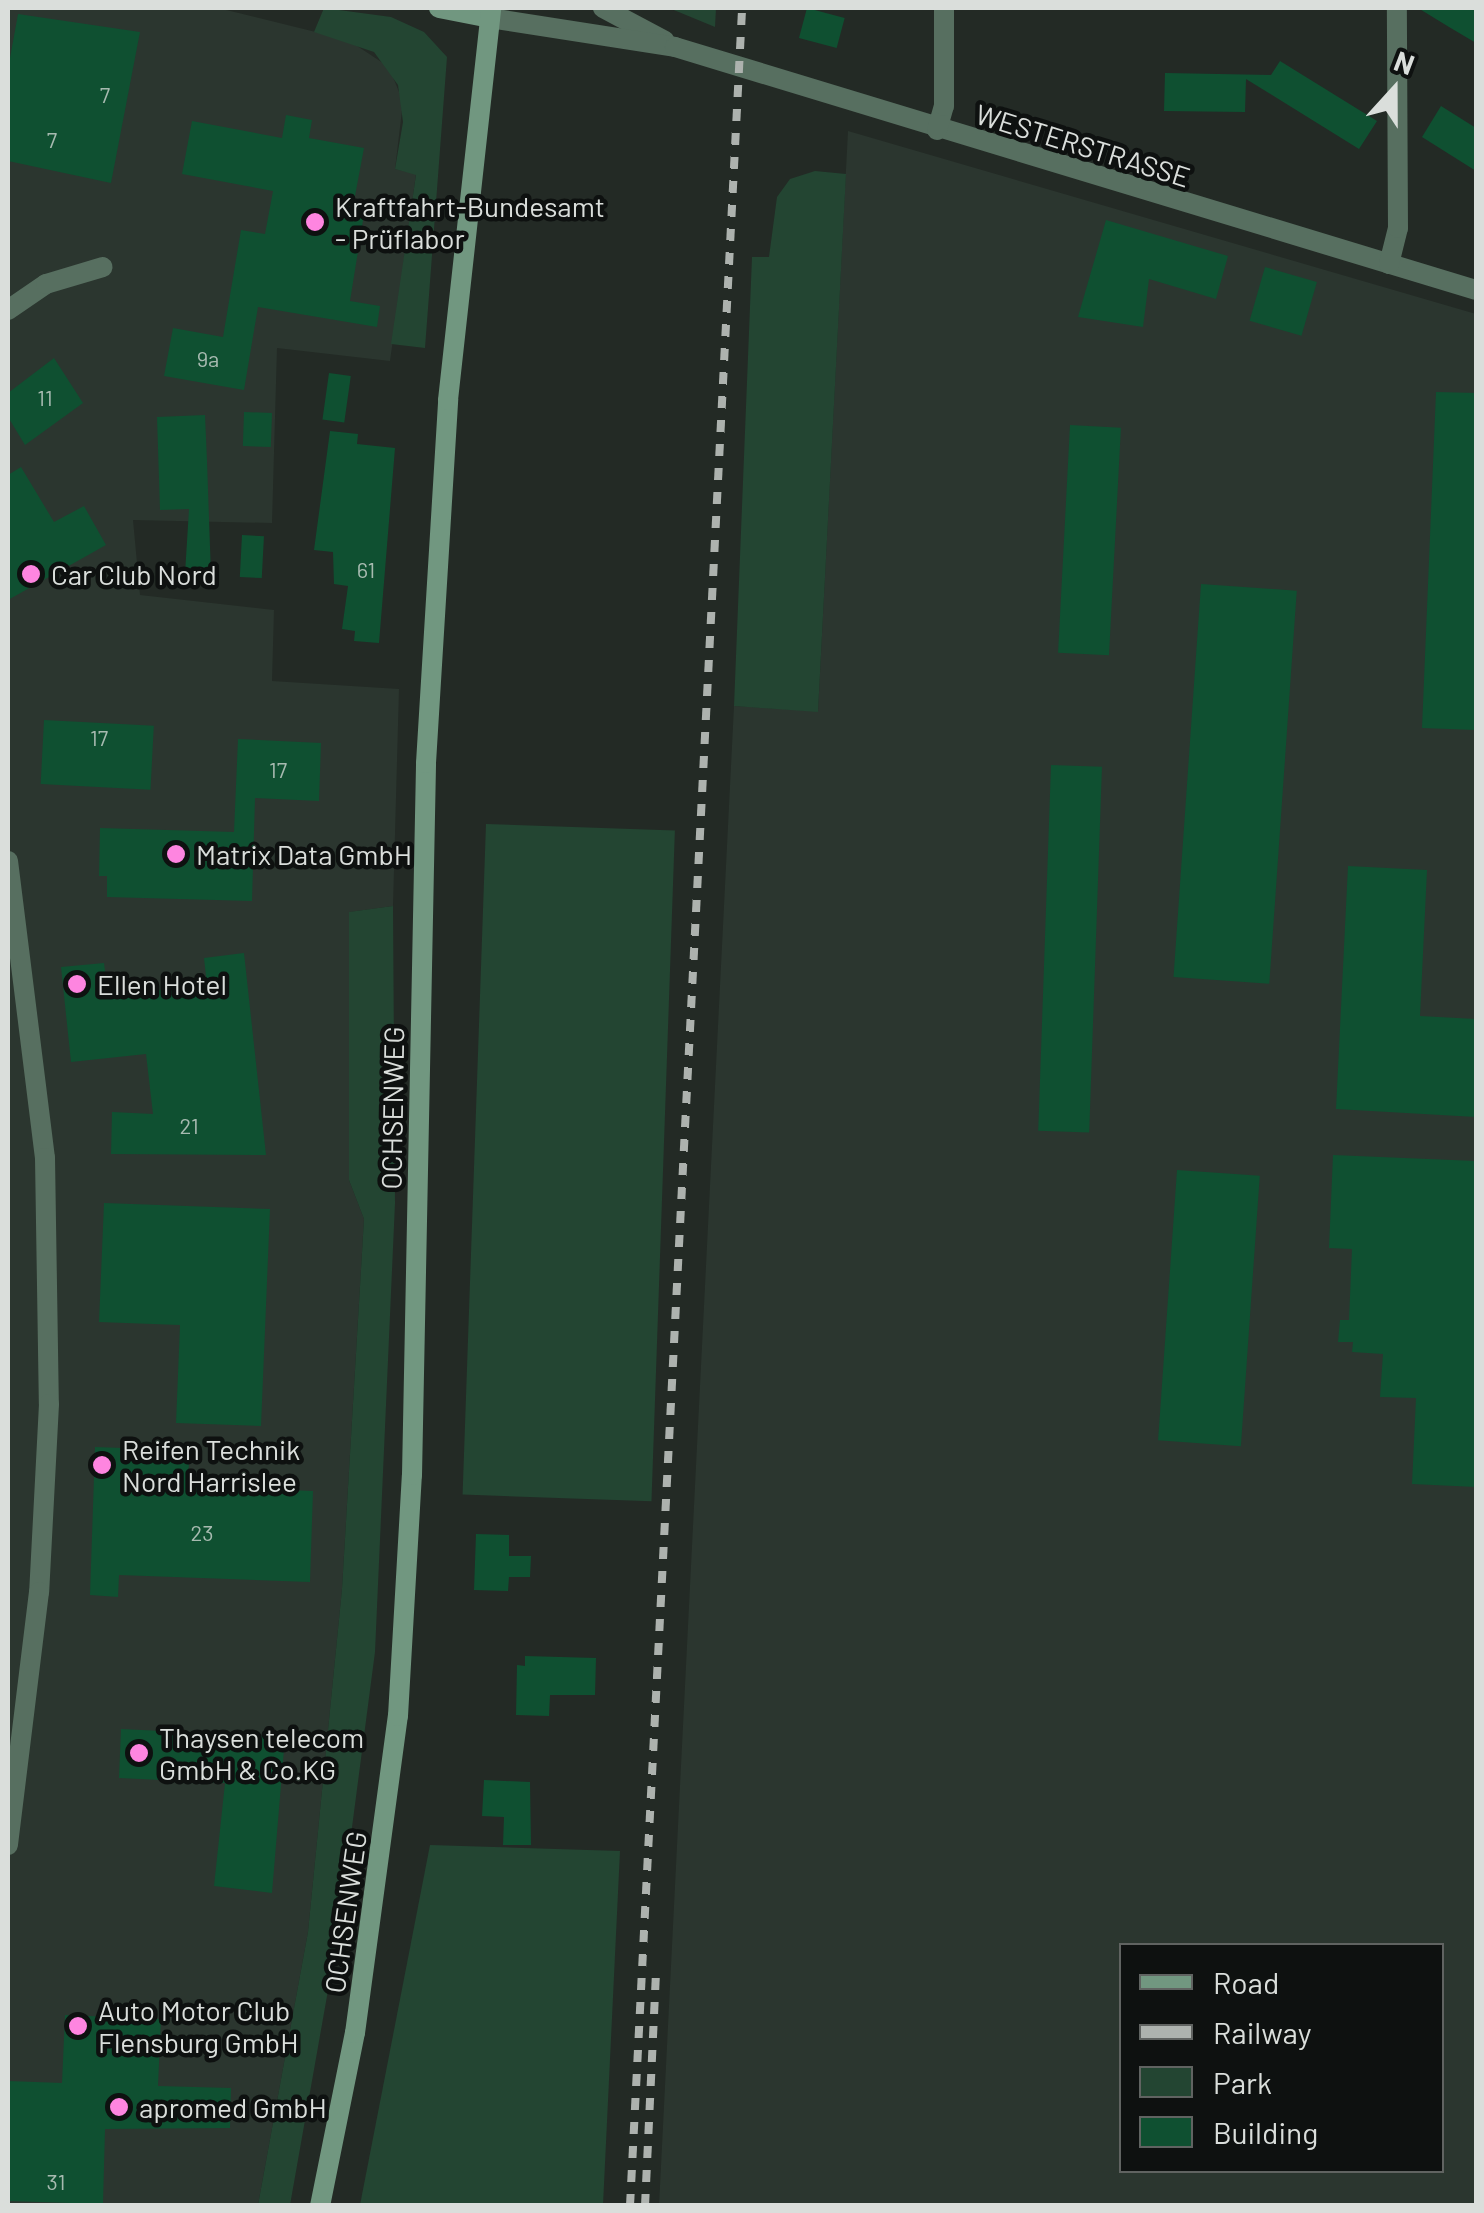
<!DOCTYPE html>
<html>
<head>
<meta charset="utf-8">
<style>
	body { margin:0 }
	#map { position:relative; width:1484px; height:2213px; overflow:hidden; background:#232a25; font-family:Barlow,sans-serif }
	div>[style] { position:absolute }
	.built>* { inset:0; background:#2b362f }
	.green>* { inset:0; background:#234532; transform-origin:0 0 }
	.building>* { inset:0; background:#0f5031; transform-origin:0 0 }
	.street>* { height:20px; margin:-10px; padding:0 10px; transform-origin:10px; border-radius:10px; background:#576f60 }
	.secondary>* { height:20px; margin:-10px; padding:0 10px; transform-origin:10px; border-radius:10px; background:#719780 }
	.rail>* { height:8px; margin-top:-4px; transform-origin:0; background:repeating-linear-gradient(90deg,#adb2ae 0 12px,transparent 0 24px) }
	.dots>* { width:28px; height:28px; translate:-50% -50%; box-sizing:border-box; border:5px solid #0e1110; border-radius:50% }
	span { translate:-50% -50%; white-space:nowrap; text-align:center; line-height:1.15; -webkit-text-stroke:9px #0e1110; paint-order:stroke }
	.number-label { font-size:22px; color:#a7bab0 }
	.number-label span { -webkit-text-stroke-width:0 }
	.street-label { font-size:28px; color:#dadedb }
	.poi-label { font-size:28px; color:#dadedb }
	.left { translate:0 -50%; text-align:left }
	.frame { position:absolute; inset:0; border:10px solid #dadedb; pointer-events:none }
	.legend { position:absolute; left:1119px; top:1943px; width:325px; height:230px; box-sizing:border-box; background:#0e1110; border:2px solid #606361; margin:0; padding:12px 18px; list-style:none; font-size:30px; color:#dadedb }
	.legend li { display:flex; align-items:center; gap:20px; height:50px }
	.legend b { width:50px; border:2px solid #606361 }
	.north { position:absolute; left:1344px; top:40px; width:100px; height:100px; -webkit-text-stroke:8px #0e1110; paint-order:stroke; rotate:21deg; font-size:28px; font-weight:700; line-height:40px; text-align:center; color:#dadedb }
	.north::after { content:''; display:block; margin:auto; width:35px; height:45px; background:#dadedb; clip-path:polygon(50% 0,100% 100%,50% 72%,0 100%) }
</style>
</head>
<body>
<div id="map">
	<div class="built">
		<i style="clip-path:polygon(8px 8px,218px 8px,348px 40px,389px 67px,403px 102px,395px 169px,416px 174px,390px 361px,277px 348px,272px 523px,133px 520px,140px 595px,274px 610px,272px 681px,399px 689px,393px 906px,350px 912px,349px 1180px,364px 1219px,342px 1589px,308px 1932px,258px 2205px,8px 2206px)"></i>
		<i style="clip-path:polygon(evenodd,848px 131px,1476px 314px,1476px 2205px,659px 2206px,734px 706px,818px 711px,848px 131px,1122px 1946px,1442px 1946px,1442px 2170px,1122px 2170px,1122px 1946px)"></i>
	</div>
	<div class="green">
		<i style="clip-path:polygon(324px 8px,391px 17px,424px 32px,447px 57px,425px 348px,391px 344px,416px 175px,395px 169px,403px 122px,398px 85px,374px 52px,314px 32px)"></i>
		<i style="clip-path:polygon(669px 8px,716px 8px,715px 27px)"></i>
		<i style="clip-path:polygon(815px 171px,846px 174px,818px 712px,734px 706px,752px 257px,769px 257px,777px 197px,790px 179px)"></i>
		<i style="left:486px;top:824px;width:189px;height:671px;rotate:2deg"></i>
		<i style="clip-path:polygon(393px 906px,395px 1203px,375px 1652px,338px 1934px,290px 2205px,258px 2205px,308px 1932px,342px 1589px,364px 1219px,349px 1180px,349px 912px)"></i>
		<i style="clip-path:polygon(430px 1845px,620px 1851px,603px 2205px,360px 2205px)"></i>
	</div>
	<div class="building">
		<i style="left:807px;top:8px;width:39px;height:31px;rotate:15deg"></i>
		<i style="clip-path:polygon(1418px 8px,1476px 8px,1476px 43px,1449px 27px)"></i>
		<i style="clip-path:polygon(18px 14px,140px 32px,111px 183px,8px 161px,8px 69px)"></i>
		<i style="clip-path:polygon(1280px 61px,1377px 121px,1359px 149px,1246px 79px,1245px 112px,1164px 111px,1165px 73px,1271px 75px)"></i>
		<i style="clip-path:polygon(1441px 106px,1476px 128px,1476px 171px,1422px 137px)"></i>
		<i style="clip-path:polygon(286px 115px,312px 120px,309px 138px,364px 148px,352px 212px,364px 214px,350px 301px,380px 306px,377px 327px,258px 307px,244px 390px,164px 376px,173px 328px,223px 337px,241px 230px,265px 234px,273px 191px,182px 174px,192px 121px,282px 138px)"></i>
		<i style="clip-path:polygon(1106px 220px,1228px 256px,1216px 299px,1149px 279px,1143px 327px,1078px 317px)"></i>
		<i style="left:1265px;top:267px;width:54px;height:56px;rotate:16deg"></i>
		<i style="clip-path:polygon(54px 358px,83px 403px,25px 445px,8px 417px,8px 393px)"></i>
		<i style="left:329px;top:373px;width:22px;height:47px;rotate:8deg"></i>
		<i style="clip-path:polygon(1436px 392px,1476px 393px,1476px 730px,1422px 728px)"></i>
		<i style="left:272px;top:413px;width:34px;height:28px;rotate:92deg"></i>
		<i style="clip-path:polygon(205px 415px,207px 461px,211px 575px,185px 574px,189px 509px,160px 510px,157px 417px)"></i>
		<i style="left:1070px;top:425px;width:51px;height:228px;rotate:3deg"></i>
		<i style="clip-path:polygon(330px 431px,358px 434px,357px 444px,395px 448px,379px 643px,354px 641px,355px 631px,342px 629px,348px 586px,334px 584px,333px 552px,314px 550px)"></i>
		<i style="clip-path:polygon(21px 467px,54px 522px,84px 506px,106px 545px,8px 600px,8px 475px)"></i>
		<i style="left:242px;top:535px;width:22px;height:42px;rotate:3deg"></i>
		<i style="left:1201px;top:584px;width:96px;height:394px;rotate:4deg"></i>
		<i style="left:44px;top:720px;width:110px;height:64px;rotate:3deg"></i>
		<i style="clip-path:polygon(238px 739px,321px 743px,319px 801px,255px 798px,252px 901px,107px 897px,107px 876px,99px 876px,100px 828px,234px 832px)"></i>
		<i style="left:1051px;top:765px;width:51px;height:366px;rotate:2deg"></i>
		<i style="clip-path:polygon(1348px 866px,1427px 870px,1420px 1016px,1476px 1019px,1476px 1117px,1336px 1109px)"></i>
		<i style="clip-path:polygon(244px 953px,266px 1155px,111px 1154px,112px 1112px,153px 1114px,146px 1054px,71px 1062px,61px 967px,104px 963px,108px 995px,207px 985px,204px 958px)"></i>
		<i style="clip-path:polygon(1333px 1155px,1476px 1161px,1476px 1487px,1412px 1484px,1416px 1398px,1380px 1397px,1383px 1354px,1352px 1352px,1353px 1342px,1338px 1342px,1340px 1320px,1349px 1320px,1352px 1249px,1329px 1248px)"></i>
		<i style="left:1177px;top:1170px;width:83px;height:271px;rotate:4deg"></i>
		<i style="clip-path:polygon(104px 1203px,270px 1209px,261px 1426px,176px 1423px,180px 1325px,99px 1322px)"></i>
		<i style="clip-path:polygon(95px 1447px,178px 1450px,189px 1460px,188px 1486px,313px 1491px,310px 1582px,119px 1575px,118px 1597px,90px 1595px)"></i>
		<i style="clip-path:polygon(476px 1534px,509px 1535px,509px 1556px,531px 1556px,530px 1577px,509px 1577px,508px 1591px,474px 1590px)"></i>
		<i style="clip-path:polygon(525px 1656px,596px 1658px,595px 1695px,550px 1695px,549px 1716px,516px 1715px,517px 1665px,525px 1666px)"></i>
		<i style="clip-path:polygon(121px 1729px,285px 1737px,272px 1893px,214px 1886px,225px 1783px,119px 1778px)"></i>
		<i style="clip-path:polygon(484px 1780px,530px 1782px,531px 1845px,503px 1845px,504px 1817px,482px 1816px)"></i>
		<i style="clip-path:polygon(65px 2015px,161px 2019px,158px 2086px,231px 2088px,230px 2128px,105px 2129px,103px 2204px,8px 2201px,8px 2081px,62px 2083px)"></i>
	</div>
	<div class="street">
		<i style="left:603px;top:8px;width:70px;rotate:28deg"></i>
		<i style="left:490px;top:18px;width:187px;rotate:8.9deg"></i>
		<i style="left:675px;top:47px;width:837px;rotate:16.88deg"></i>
		<i style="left:937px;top:130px;width:25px;rotate:-74deg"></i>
		<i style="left:944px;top:106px;width:98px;rotate:-90deg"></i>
		<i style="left:1389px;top:264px;width:37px;rotate:-76deg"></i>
		<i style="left:1398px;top:228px;width:220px;rotate:-90.3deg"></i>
		<i style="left:8px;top:310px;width:46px;rotate:-34.4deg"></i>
		<i style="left:46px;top:284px;width:59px;rotate:-16.6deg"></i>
		<i style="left:8px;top:861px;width:299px;rotate:82.9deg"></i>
		<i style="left:45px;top:1158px;width:246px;rotate:89.1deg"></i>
		<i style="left:49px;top:1404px;width:188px;rotate:93deg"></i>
		<i style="left:39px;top:1592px;width:255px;rotate:97deg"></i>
	</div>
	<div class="secondary">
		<i style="left:439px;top:8px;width:52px;rotate:11.1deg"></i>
		<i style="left:320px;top:2206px;width:177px;rotate:-78.6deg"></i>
		<i style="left:355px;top:2033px;width:320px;rotate:-82.3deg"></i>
		<i style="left:398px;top:1716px;width:241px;rotate:-86.7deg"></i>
		<i style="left:412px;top:1475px;width:712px;rotate:-88.87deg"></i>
		<i style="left:426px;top:763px;width:364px;rotate:-86.5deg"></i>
		<i style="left:448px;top:400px;width:394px;rotate:-83.7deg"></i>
	</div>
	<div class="rail">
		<i style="left:630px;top:2206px;width:2201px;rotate:-87.08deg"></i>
		<i style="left:645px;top:2206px;width:230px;rotate:-87.3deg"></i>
	</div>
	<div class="dots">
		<i style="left:315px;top:222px;background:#fe85e0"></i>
		<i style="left:31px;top:574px;background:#fe85e0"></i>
		<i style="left:176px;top:854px;background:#fe85e0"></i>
		<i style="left:77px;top:984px;background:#fe85e0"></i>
		<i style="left:102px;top:1465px;background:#fe85e0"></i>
		<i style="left:139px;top:1753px;background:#fe85e0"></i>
		<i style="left:78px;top:2026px;background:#fe85e0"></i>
		<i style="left:119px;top:2107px;background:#fe85e0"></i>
	</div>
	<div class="number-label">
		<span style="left:105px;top:95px">7</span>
		<span style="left:52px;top:140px">7</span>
		<span style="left:208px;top:359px">9a</span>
		<span style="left:45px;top:398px">11</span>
		<span style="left:366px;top:570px">61</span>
		<span style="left:99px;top:738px">17</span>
		<span style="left:278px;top:770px">17</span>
		<span style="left:189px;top:1126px">21</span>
		<span style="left:202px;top:1533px">23</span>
		<span style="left:56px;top:2182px">31</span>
	</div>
	<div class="street-label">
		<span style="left:1083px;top:145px;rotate:17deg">WESTERSTRASSE</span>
		<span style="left:392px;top:1108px;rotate:-89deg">OCHSENWEG</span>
		<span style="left:345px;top:1912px;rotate:-82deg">OCHSENWEG</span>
	</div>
	<div class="poi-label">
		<span class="left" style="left:335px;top:222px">Kraftfahrt-Bundesamt<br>- Prüflabor</span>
		<span class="left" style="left:51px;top:574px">Car Club Nord</span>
		<span class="left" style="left:196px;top:854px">Matrix Data GmbH</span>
		<span class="left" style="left:97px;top:984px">Ellen Hotel</span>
		<span class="left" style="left:122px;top:1465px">Reifen Technik<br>Nord Harrislee</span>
		<span class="left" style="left:159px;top:1753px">Thaysen telecom<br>GmbH &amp; Co.KG</span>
		<span class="left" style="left:98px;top:2026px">Auto Motor Club<br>Flensburg GmbH</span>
		<span class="left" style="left:139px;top:2107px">apromed GmbH</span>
	</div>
	<div class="frame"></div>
	<ul class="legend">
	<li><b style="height:12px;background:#719780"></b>Road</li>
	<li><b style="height:12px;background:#adb2ae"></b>Railway</li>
	<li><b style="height:28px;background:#234532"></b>Park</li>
	<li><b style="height:28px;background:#0f5031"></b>Building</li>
	</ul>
	<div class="north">N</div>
</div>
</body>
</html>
